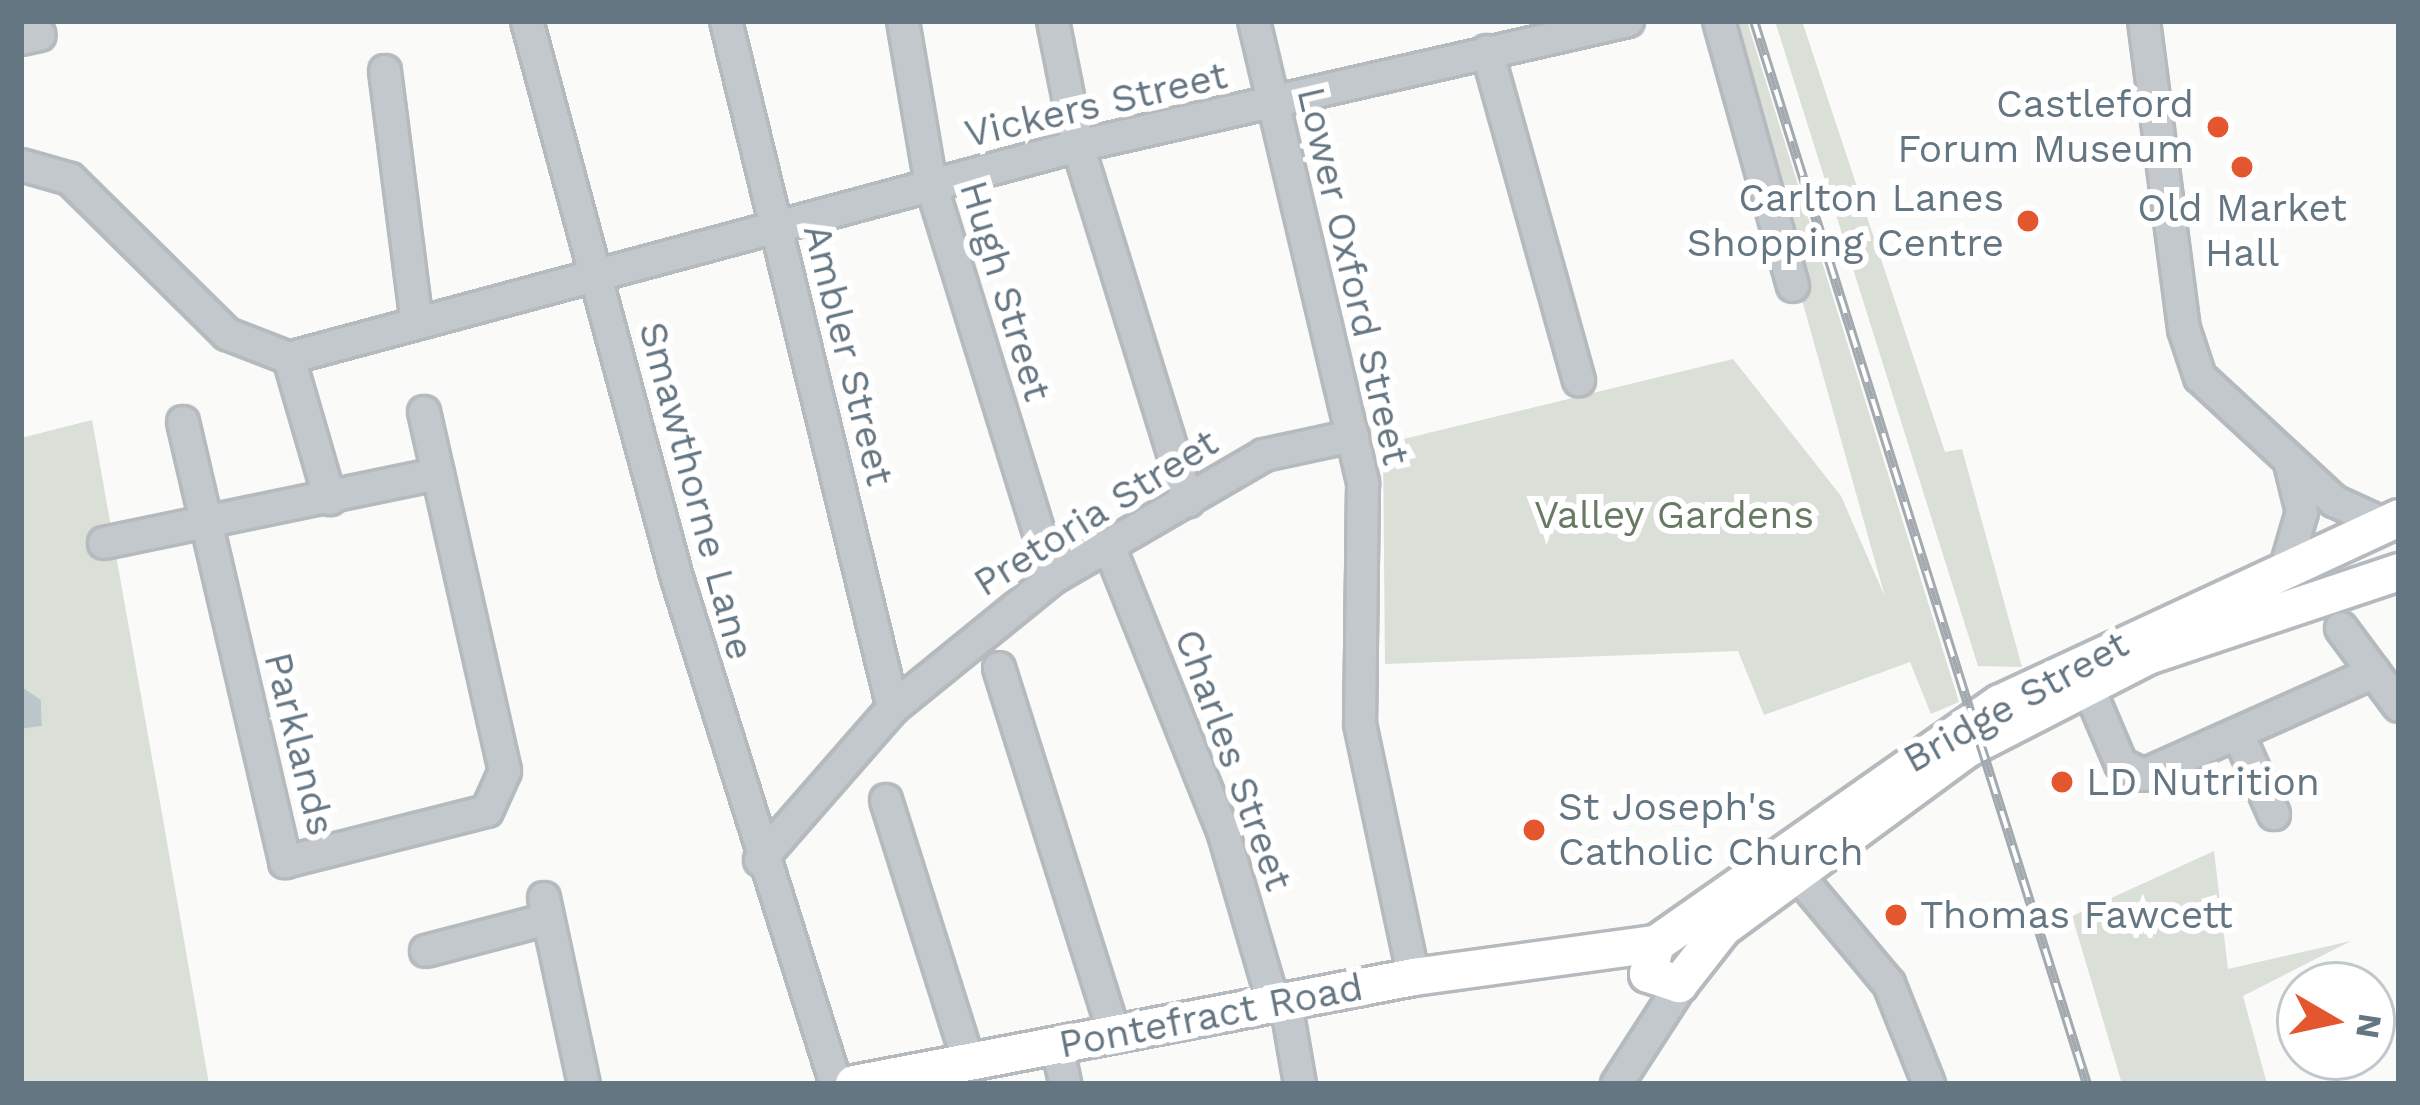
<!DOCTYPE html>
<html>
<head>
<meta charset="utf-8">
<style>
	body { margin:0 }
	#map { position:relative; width:2420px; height:1105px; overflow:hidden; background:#fafaf8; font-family:"Work Sans",sans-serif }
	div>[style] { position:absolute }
	.green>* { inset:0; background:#dadfd7 }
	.water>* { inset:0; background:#bbc7cb }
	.roads { filter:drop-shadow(3px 0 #b5babe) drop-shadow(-3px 0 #b5babe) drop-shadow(0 3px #b5babe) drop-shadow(0 -3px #b5babe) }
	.minor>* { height:30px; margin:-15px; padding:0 15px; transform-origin:15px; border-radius:15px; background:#c3c8cc }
	.major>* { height:36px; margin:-18px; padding:0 18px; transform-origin:18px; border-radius:18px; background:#fff }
	.rail>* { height:10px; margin-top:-5px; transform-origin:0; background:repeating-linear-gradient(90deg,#fff 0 18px,#a2aab0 0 36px); box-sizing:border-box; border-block:3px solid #a2aab0 }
	.dots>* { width:33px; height:33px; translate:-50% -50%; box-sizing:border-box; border:6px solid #fff; border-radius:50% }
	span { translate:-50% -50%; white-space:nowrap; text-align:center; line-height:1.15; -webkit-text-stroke:12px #fff; paint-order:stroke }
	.street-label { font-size:39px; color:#657683 }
	.poi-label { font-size:39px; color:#657683 }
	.right { translate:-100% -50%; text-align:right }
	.left { translate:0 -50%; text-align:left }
	.park-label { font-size:39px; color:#687a64 }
	.frame { position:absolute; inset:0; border:24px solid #657683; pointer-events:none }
	.north { position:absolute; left:2276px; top:961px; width:120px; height:120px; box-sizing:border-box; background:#fff; border:3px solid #c1c8cd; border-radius:50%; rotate:99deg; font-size:33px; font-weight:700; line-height:48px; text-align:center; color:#657683 }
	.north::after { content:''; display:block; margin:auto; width:42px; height:54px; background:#e4572e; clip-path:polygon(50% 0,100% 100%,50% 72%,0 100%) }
</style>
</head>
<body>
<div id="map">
	<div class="green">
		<i style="clip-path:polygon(1724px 21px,1747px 21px,1959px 702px,1931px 714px,1910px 662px,1764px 715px,1738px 651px,1385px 664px,1383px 444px,1733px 359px,1841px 496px,1885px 597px)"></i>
		<i style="clip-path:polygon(1775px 21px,1802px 21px,1945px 452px,1962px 449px,2022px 667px,1978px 666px)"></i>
		<i style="clip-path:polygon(92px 420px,164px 825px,209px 1084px,21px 1084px,21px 729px,42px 726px,41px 700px,21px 686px,21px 438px)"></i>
		<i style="clip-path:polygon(2214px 851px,2228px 969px,2351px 941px,2243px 996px,2267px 1084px,2122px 1084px,2072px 916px)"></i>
	</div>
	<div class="water">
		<i style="clip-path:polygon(21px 686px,41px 700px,42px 726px,21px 729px)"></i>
	</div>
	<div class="roads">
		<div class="minor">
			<i style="left:527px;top:21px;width:577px;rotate:74.93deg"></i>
			<i style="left:677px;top:578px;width:530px;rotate:72.56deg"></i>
			<i style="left:726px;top:21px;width:707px;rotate:76.34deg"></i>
			<i style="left:903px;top:21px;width:165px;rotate:80.3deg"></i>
			<i style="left:931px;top:184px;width:412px;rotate:72.8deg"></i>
			<i style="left:1053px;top:21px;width:127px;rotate:78.7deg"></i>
			<i style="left:1078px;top:146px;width:372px;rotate:72.8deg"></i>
			<i style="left:1254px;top:21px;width:475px;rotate:76.7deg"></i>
			<i style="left:1363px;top:483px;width:241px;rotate:90.7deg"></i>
			<i style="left:1360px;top:724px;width:259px;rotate:78deg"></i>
			<i style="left:1719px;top:21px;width:275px;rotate:74.4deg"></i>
			<i style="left:2144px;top:21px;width:311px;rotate:82.6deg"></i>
			<i style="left:2184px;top:329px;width:51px;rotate:71.6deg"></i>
			<i style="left:2200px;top:377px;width:183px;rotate:42.8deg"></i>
			<i style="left:2334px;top:501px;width:57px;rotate:24.8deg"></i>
			<i style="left:21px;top:39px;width:19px;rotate:-12deg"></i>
			<i style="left:1487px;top:51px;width:342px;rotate:74.4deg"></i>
			<i style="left:385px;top:71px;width:254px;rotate:82.8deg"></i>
			<i style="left:21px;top:165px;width:51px;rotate:15.9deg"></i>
			<i style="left:70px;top:179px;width:221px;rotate:44.6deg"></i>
			<i style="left:227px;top:334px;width:66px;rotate:21.2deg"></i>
			<i style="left:289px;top:358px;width:817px;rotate:-15.04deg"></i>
			<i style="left:1078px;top:146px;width:564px;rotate:-12.8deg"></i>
			<i style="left:289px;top:358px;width:147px;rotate:73.8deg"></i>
			<i style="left:183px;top:422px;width:452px;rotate:76.9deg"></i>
			<i style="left:285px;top:862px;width:208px;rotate:-14.2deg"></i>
			<i style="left:487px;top:811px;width:44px;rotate:-65.8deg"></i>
			<i style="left:505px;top:771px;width:368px;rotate:-102.7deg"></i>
			<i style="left:104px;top:543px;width:341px;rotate:-11.7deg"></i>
			<i style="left:1109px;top:546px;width:310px;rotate:68.2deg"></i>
			<i style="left:1224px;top:834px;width:178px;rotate:73.7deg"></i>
			<i style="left:2286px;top:567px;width:57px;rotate:-73.8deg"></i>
			<i style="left:2302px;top:512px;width:50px;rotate:-103.8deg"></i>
			<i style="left:2341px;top:628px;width:97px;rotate:53.4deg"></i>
			<i style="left:999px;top:668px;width:383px;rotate:72.5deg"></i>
			<i style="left:2080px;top:668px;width:104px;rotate:66.9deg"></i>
			<i style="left:2121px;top:764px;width:25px;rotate:26deg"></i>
			<i style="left:2144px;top:775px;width:252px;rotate:-24.1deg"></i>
			<i style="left:2238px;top:734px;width:88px;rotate:65.8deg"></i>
			<i style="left:886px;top:800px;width:277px;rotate:72.5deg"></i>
			<i style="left:1798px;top:850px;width:37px;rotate:76deg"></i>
			<i style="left:1807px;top:886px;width:128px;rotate:50.1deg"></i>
			<i style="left:1889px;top:984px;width:108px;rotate:68.2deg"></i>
			<i style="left:760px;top:860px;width:202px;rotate:-48.8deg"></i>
			<i style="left:893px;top:708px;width:206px;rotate:-39.1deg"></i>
			<i style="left:1053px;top:578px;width:244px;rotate:-30.2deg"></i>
			<i style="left:1264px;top:455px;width:91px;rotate:-12.1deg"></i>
			<i style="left:544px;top:898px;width:190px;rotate:77.9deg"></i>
			<i style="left:426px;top:951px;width:126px;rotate:-14.7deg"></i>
			<i style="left:1286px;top:1003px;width:82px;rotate:80.2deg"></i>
			<i style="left:1057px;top:1045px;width:40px;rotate:78deg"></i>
			<i style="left:1617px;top:1084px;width:125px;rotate:-57.1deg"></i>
		</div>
		<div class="major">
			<i style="left:2399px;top:518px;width:440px;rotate:155.1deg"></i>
			<i style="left:2000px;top:703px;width:420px;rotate:145deg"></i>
			<i style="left:1656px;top:944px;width:31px;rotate:105deg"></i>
			<i style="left:1648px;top:974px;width:33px;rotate:18deg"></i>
			<i style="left:1679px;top:984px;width:71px;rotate:-51.8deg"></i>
			<i style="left:1723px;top:928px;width:303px;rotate:-36.3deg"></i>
			<i style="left:1967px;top:749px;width:203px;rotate:-27.2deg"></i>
			<i style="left:2148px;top:656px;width:265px;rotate:-18.5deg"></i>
			<i style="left:854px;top:1084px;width:570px;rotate:-10.82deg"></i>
			<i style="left:1414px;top:977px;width:244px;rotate:-7.8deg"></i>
		</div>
	</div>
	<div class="rail">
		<i style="left:1754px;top:21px;width:1114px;rotate:72.61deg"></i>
	</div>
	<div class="dots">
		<i style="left:2218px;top:127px;background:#e4572e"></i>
		<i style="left:2242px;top:167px;background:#e4572e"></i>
		<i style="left:2028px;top:221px;background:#e4572e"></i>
		<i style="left:2062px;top:782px;background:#e4572e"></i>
		<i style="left:1534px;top:830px;background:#e4572e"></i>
		<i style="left:1896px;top:915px;background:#e4572e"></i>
	</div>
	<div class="street-label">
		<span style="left:1096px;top:105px;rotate:-13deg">Vickers Street</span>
		<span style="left:1353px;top:276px;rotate:77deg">Lower Oxford Street</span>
		<span style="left:1005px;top:291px;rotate:73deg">Hugh Street</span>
		<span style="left:848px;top:355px;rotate:76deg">Ambler Street</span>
		<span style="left:696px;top:491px;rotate:75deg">Smawthorne Lane</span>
		<span style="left:1096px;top:513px;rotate:-32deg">Pretoria Street</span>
		<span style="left:2016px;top:702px;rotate:-29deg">Bridge Street</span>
		<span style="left:299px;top:744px;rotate:76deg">Parklands</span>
		<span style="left:1233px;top:760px;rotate:70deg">Charles Street</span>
		<span style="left:1211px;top:1016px;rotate:-11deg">Pontefract Road</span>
	</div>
	<div class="poi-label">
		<span class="right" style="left:2194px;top:127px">Castleford<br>Forum Museum</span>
		<span class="right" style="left:2004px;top:221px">Carlton Lanes<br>Shopping Centre</span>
		<span style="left:2242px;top:231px">Old Market<br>Hall</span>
		<span class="left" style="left:2086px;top:782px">LD Nutrition</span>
		<span class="left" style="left:1558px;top:830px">St Joseph's<br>Catholic Church</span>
		<span class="left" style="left:1920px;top:915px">Thomas Fawcett</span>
	</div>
	<div class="park-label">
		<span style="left:1674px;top:515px">Valley Gardens</span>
	</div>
	<div class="frame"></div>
	<div class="north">N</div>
</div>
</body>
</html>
